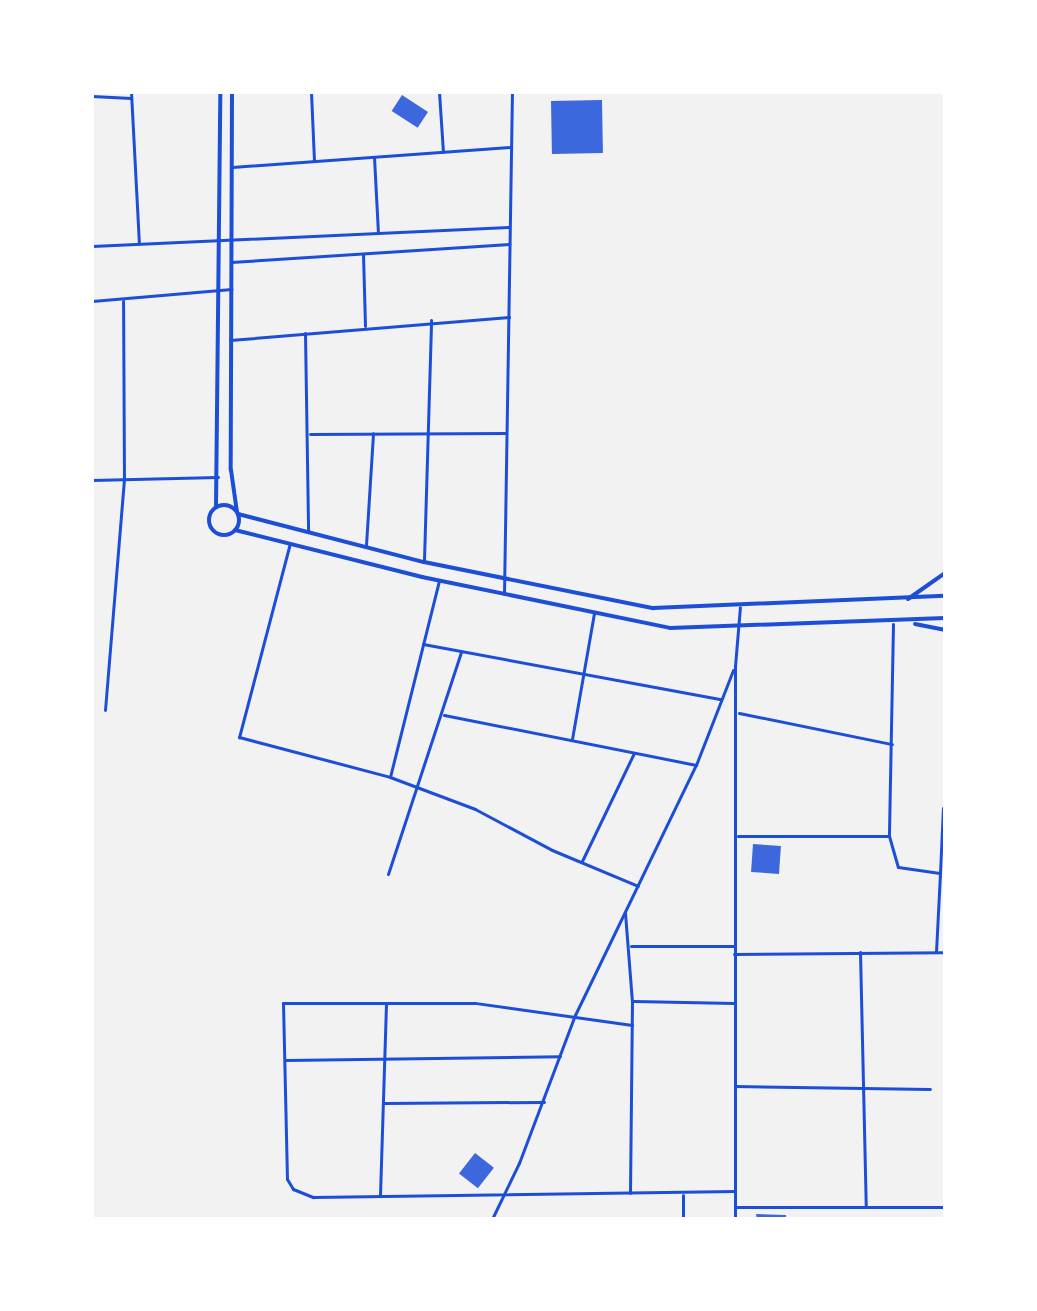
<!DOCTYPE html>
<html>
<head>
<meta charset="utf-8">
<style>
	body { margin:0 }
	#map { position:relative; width:1037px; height:1311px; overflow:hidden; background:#f2f2f2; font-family:Mulish,sans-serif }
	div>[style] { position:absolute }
	.building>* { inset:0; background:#3d67dc; transform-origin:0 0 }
	.minor>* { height:3px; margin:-1.5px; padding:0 1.5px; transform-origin:1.5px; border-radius:1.5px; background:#1d4ed8 }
	.tertiary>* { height:4px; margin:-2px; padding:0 2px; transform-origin:2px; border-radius:2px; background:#1d4ed8 }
	.tertiary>.ring { margin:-2px; padding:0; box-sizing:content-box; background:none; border:4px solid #1d4ed8; border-radius:50% }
	span { translate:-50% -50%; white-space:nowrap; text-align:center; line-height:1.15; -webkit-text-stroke:6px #fff; paint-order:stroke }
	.frame { position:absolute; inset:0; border:94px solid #fff; pointer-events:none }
</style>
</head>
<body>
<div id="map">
	<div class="building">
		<i style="left:402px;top:95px;width:31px;height:19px;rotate:33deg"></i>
		<i style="left:602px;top:100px;width:53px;height:51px;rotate:89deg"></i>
		<i style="left:753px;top:844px;width:28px;height:28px;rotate:4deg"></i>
		<i style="left:475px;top:1153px;width:24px;height:26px;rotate:38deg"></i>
		<i style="clip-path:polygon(756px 1214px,786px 1215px,786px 1219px,757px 1219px)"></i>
	</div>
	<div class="minor">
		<i style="left:131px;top:92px;width:151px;rotate:87deg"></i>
		<i style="left:311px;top:92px;width:69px;rotate:87.5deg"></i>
		<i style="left:439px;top:92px;width:60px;rotate:86.2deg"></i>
		<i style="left:92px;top:96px;width:39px;rotate:3deg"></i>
		<i style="left:374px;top:157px;width:76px;rotate:87deg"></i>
		<i style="left:232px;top:167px;width:280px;rotate:-4.1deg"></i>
		<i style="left:92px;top:246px;width:417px;rotate:-2.6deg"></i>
		<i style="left:363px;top:254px;width:72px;rotate:88.4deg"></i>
		<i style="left:231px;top:262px;width:279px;rotate:-3.7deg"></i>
		<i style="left:92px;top:301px;width:140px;rotate:-4.9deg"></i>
		<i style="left:305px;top:333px;width:199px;rotate:89.1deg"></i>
		<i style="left:230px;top:340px;width:280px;rotate:-4.7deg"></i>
		<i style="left:310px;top:434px;width:196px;rotate:-0.3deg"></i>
		<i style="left:92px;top:480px;width:126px;rotate:-1.4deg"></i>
		<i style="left:290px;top:543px;width:201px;rotate:104.7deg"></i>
		<i style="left:239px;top:737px;width:156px;rotate:14.8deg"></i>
		<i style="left:390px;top:777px;width:91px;rotate:20.6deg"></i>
		<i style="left:475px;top:809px;width:87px;rotate:28deg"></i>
		<i style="left:552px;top:850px;width:93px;rotate:22.7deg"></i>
		<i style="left:366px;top:545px;width:112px;rotate:-86.4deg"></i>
		<i style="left:424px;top:560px;width:240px;rotate:-88.3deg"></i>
		<i style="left:504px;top:594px;width:502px;rotate:-89.09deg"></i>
		<i style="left:893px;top:624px;width:212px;rotate:91.1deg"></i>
		<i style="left:889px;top:836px;width:32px;rotate:74deg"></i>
		<i style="left:898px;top:867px;width:42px;rotate:8.1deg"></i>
		<i style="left:940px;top:873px;width:65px;rotate:-87.4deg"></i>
		<i style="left:423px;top:644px;width:303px;rotate:10.5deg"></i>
		<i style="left:105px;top:710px;width:232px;rotate:-85.3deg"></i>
		<i style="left:124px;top:479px;width:178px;rotate:-90.3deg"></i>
		<i style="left:739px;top:713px;width:156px;rotate:11.5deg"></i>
		<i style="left:444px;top:715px;width:257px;rotate:11.2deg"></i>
		<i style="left:572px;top:739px;width:128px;rotate:-80.1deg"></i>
		<i style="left:390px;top:777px;width:203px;rotate:-76deg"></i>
		<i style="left:738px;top:836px;width:151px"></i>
		<i style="left:582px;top:861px;width:120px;rotate:-64.3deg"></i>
		<i style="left:388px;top:874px;width:234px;rotate:-71.8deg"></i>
		<i style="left:625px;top:913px;width:88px;rotate:85.5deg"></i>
		<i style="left:632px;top:1001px;width:192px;rotate:90.6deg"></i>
		<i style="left:631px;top:946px;width:103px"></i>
		<i style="left:860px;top:952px;width:255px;rotate:88.7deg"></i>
		<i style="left:936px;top:952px;width:79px;rotate:-87.1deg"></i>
		<i style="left:734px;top:954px;width:211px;rotate:-0.5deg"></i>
		<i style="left:634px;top:1001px;width:100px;rotate:1.1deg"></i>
		<i style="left:632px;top:1025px;width:159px;rotate:-172deg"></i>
		<i style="left:475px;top:1003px;width:192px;rotate:180deg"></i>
		<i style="left:283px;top:1003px;width:176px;rotate:88.7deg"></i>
		<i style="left:287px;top:1179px;width:12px;rotate:59deg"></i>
		<i style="left:293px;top:1189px;width:22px;rotate:22deg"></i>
		<i style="left:313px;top:1197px;width:422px;rotate:-0.8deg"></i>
		<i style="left:286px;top:1060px;width:274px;rotate:-0.8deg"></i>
		<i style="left:735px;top:1086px;width:195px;rotate:0.9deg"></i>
		<i style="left:384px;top:1103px;width:160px;rotate:-0.4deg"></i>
		<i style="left:380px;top:1195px;width:192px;rotate:-88.2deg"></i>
		<i style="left:683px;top:1195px;width:24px;rotate:90deg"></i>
		<i style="left:737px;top:1207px;width:208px"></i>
		<i style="left:492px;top:1219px;width:62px;rotate:-64.3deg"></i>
		<i style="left:519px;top:1163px;width:158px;rotate:-69.3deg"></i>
		<i style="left:575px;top:1015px;width:278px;rotate:-64.2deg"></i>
		<i style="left:696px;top:765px;width:102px;rotate:-68.7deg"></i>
		<i style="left:735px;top:1219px;width:553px;rotate:-90deg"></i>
		<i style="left:735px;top:666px;width:59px;rotate:-85.2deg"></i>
	</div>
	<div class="tertiary">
		<i style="left:232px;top:92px;width:378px;rotate:90.2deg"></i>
		<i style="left:231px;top:470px;width:42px;rotate:81.9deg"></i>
		<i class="ring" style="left:209px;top:505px;width:26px;height:26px"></i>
		<i style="left:216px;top:507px;width:415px;rotate:-89.4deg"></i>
		<i style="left:238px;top:514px;width:192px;rotate:14.5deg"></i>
		<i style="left:424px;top:562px;width:234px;rotate:11.4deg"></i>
		<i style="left:653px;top:608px;width:292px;rotate:-2.4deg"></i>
		<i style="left:235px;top:530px;width:193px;rotate:14.1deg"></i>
		<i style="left:422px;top:577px;width:253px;rotate:11.6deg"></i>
		<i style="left:670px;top:628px;width:275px;rotate:-2.1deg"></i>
		<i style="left:908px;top:599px;width:45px;rotate:-35.1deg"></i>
		<i style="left:915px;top:624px;width:31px;rotate:11deg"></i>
	</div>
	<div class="frame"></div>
</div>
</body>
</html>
